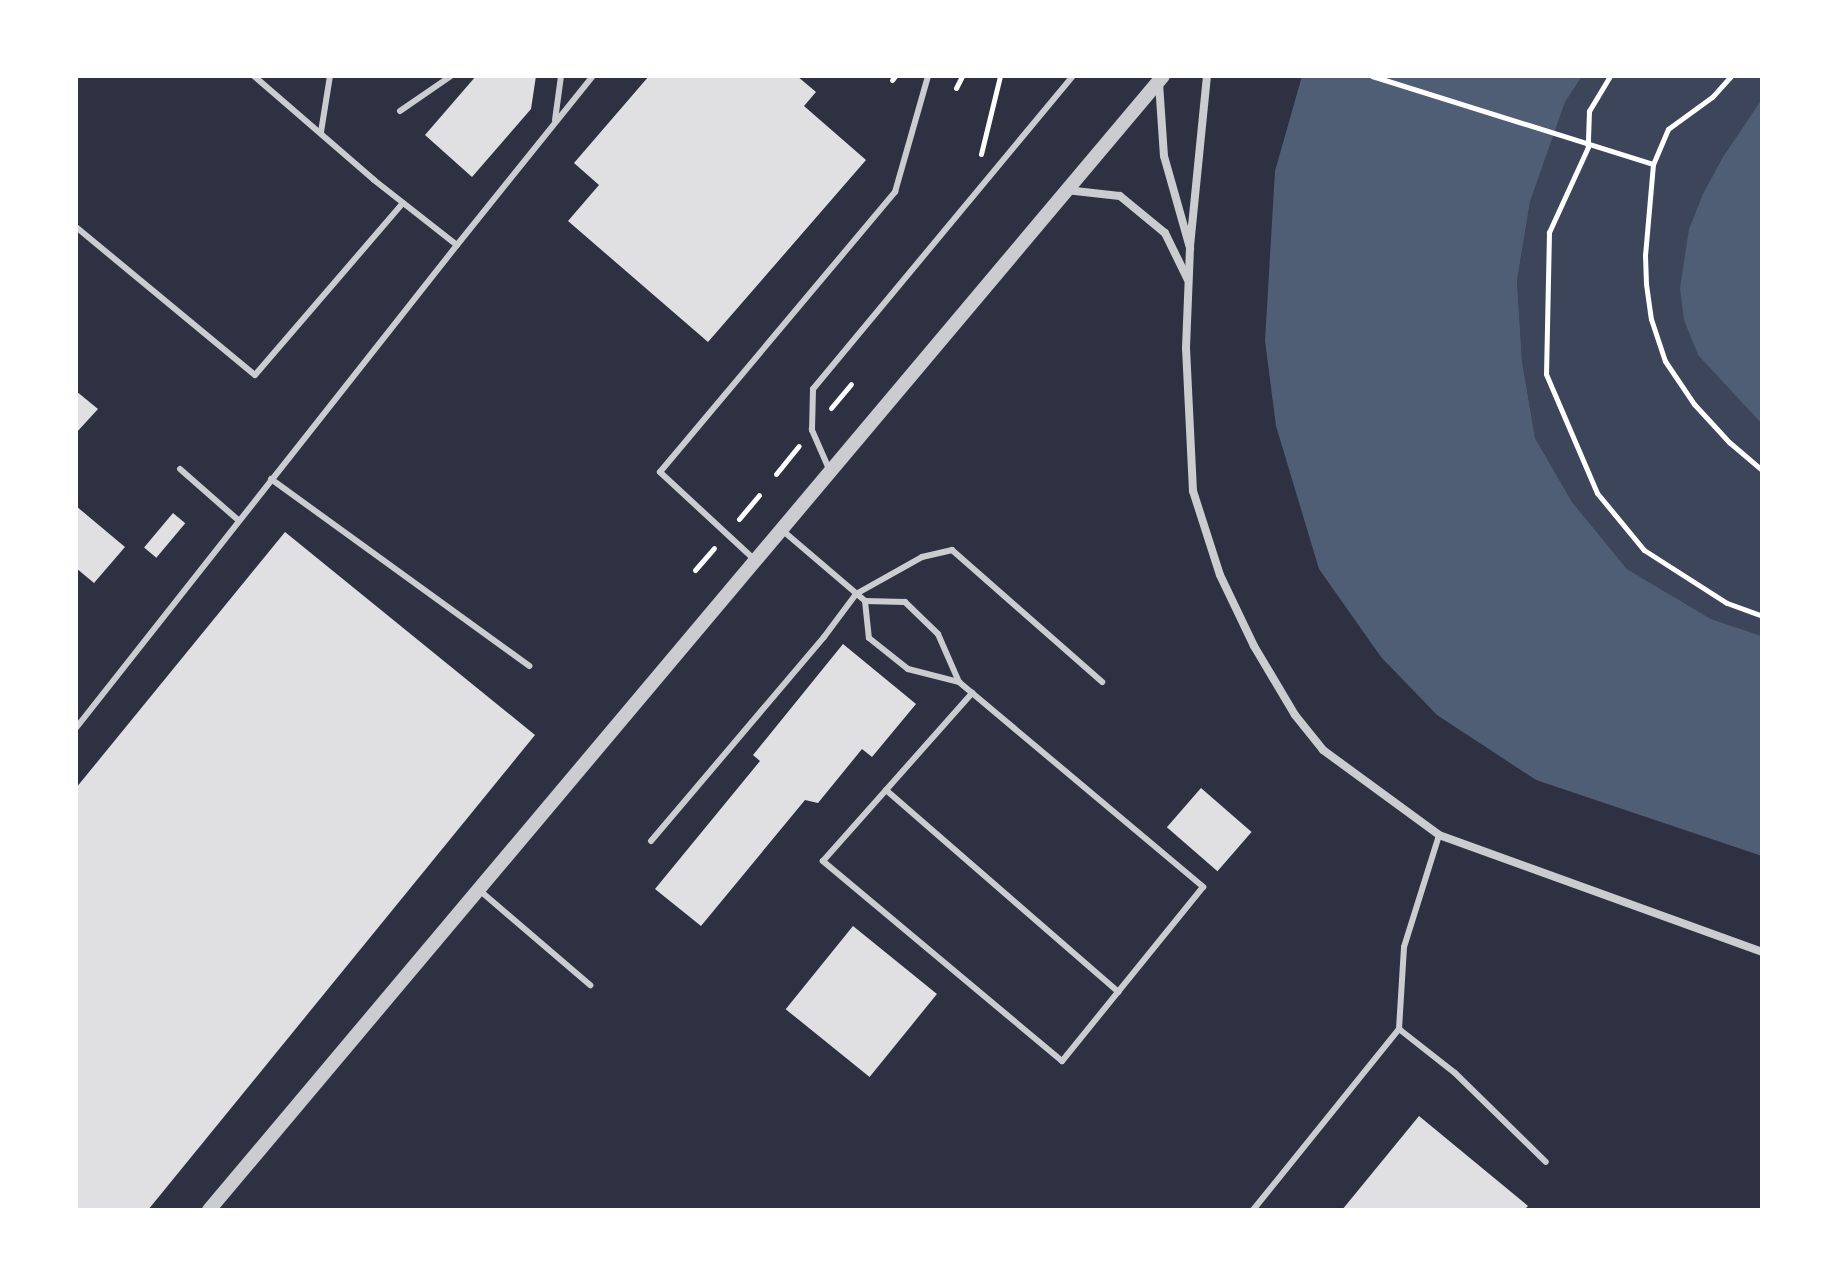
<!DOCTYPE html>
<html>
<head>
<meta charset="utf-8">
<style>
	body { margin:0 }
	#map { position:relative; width:1838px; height:1286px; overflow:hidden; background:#2d3142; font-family:"Open Sans",sans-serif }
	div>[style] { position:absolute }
	.green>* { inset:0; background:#3c4559 }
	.water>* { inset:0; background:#4f5d75 }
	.building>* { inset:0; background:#e0e0e3; transform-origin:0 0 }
	.path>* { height:5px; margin:-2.5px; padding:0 2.5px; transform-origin:2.5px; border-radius:2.5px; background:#fff }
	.service>* { height:6px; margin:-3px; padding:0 3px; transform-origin:3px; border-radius:3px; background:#caccd0 }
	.minor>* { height:8px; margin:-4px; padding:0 4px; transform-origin:4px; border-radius:4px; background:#caccd0 }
	.tertiary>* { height:14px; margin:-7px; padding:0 7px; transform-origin:7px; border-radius:7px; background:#caccd0 }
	span { translate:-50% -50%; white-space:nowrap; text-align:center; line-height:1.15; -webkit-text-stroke:7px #fff; paint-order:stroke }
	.frame { position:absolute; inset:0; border:78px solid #fff; pointer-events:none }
</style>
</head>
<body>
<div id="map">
	<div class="green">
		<i style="clip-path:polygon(1582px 76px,1762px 76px,1762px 636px,1711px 619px,1627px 569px,1572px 502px,1535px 438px,1522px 361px,1517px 281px,1530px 202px,1565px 101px)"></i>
	</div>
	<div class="water">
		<i style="clip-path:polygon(1302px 76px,1582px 76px,1565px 102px,1530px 202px,1517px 281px,1522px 361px,1535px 438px,1572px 502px,1627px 569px,1711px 619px,1762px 636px,1762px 856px,1536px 780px,1437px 715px,1381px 657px,1319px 569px,1276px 426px,1265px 341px,1275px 171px)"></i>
		<i style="clip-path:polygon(1762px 99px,1762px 424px,1698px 355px,1684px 320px,1680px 288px,1689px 229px,1703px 194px,1723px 157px)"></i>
	</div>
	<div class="building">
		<i style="clip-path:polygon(476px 76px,536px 76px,531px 109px,472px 177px,425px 135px)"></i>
		<i style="clip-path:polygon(649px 76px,797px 76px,816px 92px,804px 106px,866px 160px,708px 342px,568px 221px,599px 185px,574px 163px)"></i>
		<i style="clip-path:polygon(76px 391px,98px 409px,76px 433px)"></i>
		<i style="clip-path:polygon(76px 506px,125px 547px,94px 583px,76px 568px)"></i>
		<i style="left:173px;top:513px;width:16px;height:45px;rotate:40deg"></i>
		<i style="clip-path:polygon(285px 532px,535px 735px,148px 1210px,76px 1210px,76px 788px)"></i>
		<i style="clip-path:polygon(843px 644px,916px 704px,872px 757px,862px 749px,818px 803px,805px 800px,701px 926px,655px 889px,760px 761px,753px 755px)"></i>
		<i style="left:1201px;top:788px;width:67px;height:52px;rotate:41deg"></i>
		<i style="left:853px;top:926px;width:108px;height:107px;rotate:39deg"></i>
		<i style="clip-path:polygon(1419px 1116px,1528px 1206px,1524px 1210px,1342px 1210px)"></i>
	</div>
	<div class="path">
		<i style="left:1372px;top:76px;width:294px;rotate:17.4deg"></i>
		<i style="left:1610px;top:76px;width:41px;rotate:121deg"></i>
		<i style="left:1589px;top:111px;width:36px;rotate:92deg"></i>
		<i style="left:1588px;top:147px;width:94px;rotate:114.6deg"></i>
		<i style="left:1549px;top:232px;width:142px;rotate:91.2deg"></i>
		<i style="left:1546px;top:374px;width:129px;rotate:66.8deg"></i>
		<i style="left:1597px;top:493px;width:74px;rotate:50.5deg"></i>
		<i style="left:1644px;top:550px;width:98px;rotate:32.6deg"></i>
		<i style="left:1727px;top:603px;width:37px;rotate:20deg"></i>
		<i style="left:1731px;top:76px;width:28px;rotate:132deg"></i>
		<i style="left:1712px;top:97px;width:54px;rotate:144deg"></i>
		<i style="left:1668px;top:129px;width:38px;rotate:113deg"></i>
		<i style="left:1653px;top:164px;width:91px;rotate:95deg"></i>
		<i style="left:1645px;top:255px;width:29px;rotate:88deg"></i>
		<i style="left:1646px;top:284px;width:35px;rotate:82deg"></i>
		<i style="left:1651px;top:319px;width:44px;rotate:71.6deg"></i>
		<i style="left:1665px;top:361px;width:52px;rotate:56deg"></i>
		<i style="left:1694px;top:404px;width:52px;rotate:47.4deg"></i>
		<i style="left:1729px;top:442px;width:43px;rotate:40.3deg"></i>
		<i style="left:892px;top:80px;width:5px;rotate:-53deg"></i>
		<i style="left:956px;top:88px;width:13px;rotate:-63deg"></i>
		<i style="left:981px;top:154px;width:80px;rotate:-76.3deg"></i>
		<i style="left:831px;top:408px;width:31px;rotate:-50deg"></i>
		<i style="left:776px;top:474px;width:36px;rotate:-51deg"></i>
		<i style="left:739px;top:519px;width:31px;rotate:-50deg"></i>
		<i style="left:695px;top:570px;width:29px;rotate:-49deg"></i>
	</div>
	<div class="service">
		<i style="left:254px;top:76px;width:159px;rotate:40.9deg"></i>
		<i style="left:374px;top:180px;width:105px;rotate:38.1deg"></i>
		<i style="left:457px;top:245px;width:217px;rotate:-51.2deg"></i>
		<i style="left:400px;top:111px;width:62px;rotate:-34.5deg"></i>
		<i style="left:555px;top:120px;width:44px;rotate:-82.2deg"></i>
		<i style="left:321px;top:132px;width:57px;rotate:-80.9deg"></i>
		<i style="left:76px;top:227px;width:232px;rotate:39.6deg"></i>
		<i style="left:255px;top:375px;width:227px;rotate:-49.3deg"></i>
		<i style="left:180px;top:469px;width:77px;rotate:41.3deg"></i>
		<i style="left:829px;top:469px;width:43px;rotate:-113.6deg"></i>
		<i style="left:812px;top:430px;width:41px;rotate:-88.6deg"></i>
		<i style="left:813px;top:389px;width:407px;rotate:-50.3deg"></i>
		<i style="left:271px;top:479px;width:319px;rotate:35.9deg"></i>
		<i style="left:782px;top:530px;width:109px;rotate:40.5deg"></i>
		<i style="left:865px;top:601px;width:40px;rotate:1.4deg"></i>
		<i style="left:905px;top:602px;width:46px;rotate:44.1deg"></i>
		<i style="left:938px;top:634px;width:52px;rotate:66.4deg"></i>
		<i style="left:959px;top:682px;width:319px;rotate:40deg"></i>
		<i style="left:1203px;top:887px;width:224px;rotate:129deg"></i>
		<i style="left:1062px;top:1061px;width:312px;rotate:-140.1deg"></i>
		<i style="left:823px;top:861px;width:225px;rotate:-48.4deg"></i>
		<i style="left:756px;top:561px;width:131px;rotate:-137.2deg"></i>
		<i style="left:660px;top:472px;width:366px;rotate:-50deg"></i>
		<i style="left:895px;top:192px;width:121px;rotate:-74.1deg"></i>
		<i style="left:865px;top:601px;width:37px;rotate:84deg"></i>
		<i style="left:869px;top:638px;width:50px;rotate:38.5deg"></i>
		<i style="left:908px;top:669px;width:53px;rotate:14.3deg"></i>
		<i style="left:76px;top:728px;width:615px;rotate:-51.73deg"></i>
		<i style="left:886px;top:790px;width:308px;rotate:41deg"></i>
		<i style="left:651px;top:841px;width:267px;rotate:-49.7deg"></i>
		<i style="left:824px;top:637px;width:54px;rotate:-53.3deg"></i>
		<i style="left:856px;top:594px;width:76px;rotate:-29.3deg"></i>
		<i style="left:922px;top:557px;width:31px;rotate:-13deg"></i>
		<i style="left:952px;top:550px;width:200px;rotate:41.3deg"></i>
		<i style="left:478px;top:889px;width:148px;rotate:40.6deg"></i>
		<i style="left:1399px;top:1029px;width:71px;rotate:38.2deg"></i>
		<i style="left:1455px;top:1073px;width:127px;rotate:44.4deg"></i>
		<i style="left:1253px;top:1210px;width:233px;rotate:-51.1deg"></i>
		<i style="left:1399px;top:1029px;width:82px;rotate:-86.5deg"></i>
		<i style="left:1404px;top:947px;width:117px;rotate:-72.6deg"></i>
	</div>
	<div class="minor">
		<i style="left:1159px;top:83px;width:73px;rotate:86.1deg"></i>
		<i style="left:1164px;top:156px;width:96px;rotate:74.2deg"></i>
		<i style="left:1190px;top:248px;width:100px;rotate:92.3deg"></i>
		<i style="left:1186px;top:348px;width:143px;rotate:87.2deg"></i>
		<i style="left:1193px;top:491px;width:88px;rotate:72.2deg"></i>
		<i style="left:1220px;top:575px;width:79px;rotate:64.4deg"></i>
		<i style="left:1254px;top:646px;width:80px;rotate:59.3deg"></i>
		<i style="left:1295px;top:715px;width:45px;rotate:51.3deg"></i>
		<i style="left:1323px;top:750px;width:144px;rotate:36.2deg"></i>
		<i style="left:1439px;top:835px;width:344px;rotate:19.9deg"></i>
		<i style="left:1066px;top:190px;width:54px;rotate:6.3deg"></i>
		<i style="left:1120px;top:196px;width:58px;rotate:39.4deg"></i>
		<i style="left:1165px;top:233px;width:52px;rotate:63.9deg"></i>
		<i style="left:1190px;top:246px;width:171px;rotate:-84.3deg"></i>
	</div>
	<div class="tertiary">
		<i style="left:209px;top:1210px;width:1482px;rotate:-49.93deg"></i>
	</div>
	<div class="frame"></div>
</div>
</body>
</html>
